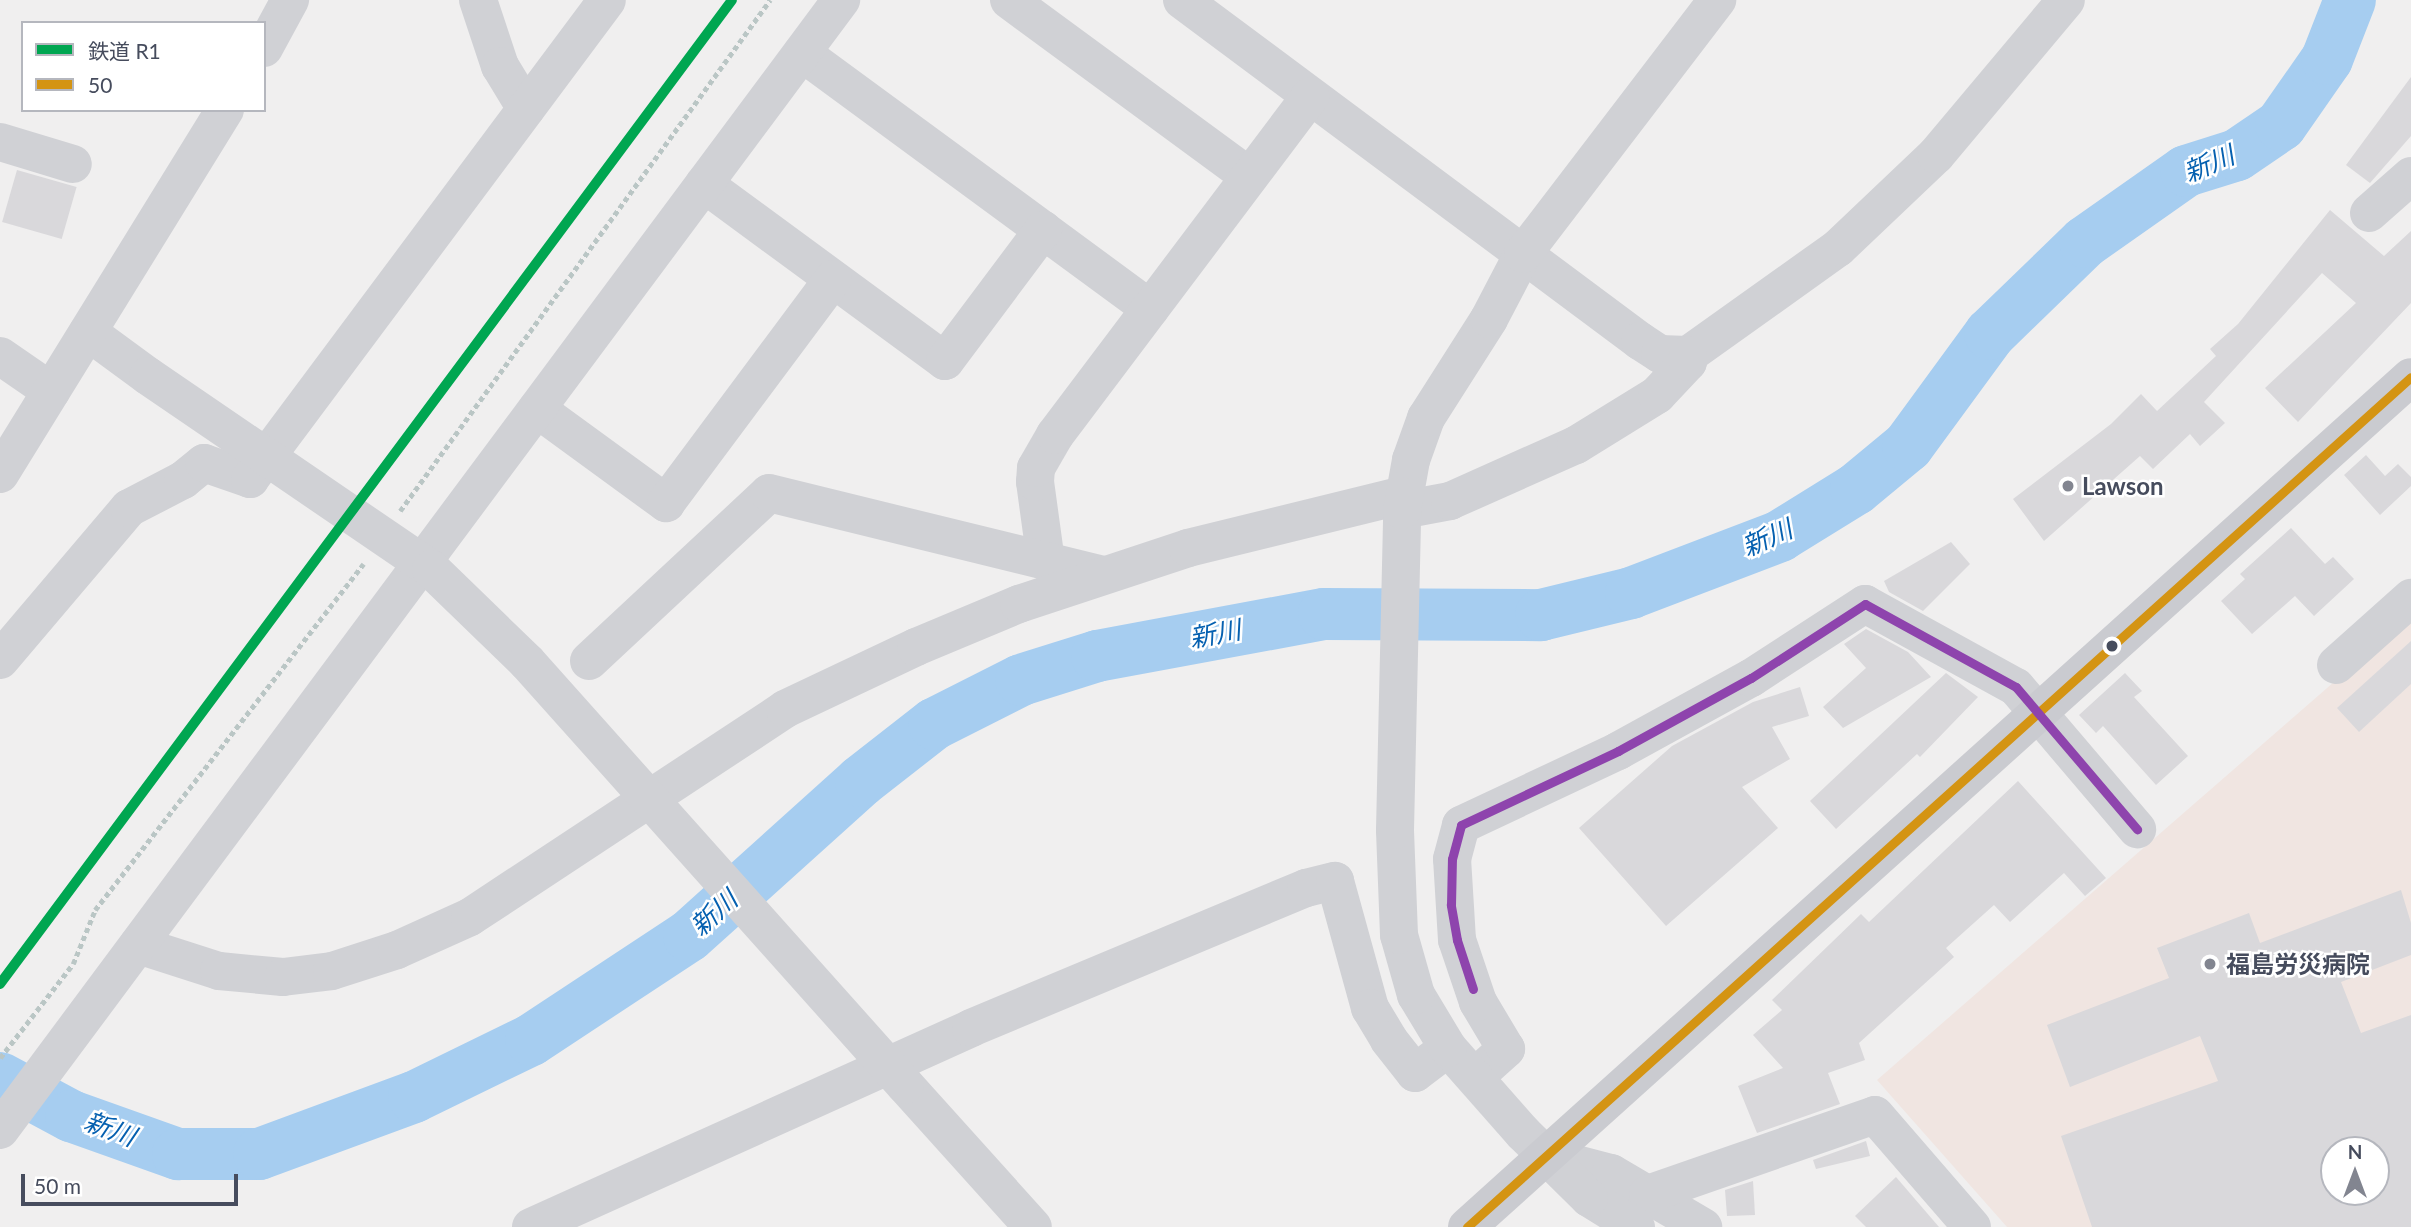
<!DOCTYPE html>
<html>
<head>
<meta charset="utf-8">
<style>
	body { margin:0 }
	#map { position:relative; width:2411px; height:1227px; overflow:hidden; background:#f0efef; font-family:Lato,"Noto Sans JP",sans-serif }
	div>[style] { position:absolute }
	.medical>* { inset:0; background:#f0e5e1 }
	.river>* { height:52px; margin:-26px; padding:0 26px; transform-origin:26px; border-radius:26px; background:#a6cdf0 }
	.building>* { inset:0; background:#d9d8db; transform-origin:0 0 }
	.path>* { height:4.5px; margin-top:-2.25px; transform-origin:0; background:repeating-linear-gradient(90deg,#bac6c5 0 5px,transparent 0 8.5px) }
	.minor>* { height:38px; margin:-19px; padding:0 19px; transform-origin:19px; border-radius:19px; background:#d0d1d5 }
	.major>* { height:38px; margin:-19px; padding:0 19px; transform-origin:19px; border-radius:19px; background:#cacbd0 }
	.minor-bridge>* { height:38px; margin:-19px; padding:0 19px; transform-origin:19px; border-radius:19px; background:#d0d1d5 }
	.bus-1>* { height:9px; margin:-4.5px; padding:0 4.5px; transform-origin:4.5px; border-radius:4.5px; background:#d49413 }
	.bus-2>* { height:9px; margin:-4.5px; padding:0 4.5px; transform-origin:4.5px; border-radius:4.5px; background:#8e44ad }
	.rail-1>* { height:10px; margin:-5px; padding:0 5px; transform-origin:5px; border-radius:5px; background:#00a651 }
	.dots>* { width:19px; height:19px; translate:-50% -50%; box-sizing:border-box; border:4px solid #fff; border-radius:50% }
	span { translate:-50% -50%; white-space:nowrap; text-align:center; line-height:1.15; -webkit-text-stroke:5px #fff; paint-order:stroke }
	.poi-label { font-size:24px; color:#464c5d; font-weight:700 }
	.left { translate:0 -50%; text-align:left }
	.water-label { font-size:26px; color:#0560b0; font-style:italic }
	.legend { position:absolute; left:21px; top:21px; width:245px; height:91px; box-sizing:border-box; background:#fff; border:2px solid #b5b7be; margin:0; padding:9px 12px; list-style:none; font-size:21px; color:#464c5d }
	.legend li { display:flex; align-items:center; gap:14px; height:35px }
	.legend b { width:35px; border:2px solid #b5b7be }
	.north { position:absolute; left:2320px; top:1136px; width:70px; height:70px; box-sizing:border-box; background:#fff; border:2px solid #b5b7be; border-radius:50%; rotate:0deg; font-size:19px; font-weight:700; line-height:28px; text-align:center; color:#464c5d }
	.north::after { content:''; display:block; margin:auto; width:24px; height:32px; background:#828590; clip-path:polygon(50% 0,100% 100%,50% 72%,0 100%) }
	.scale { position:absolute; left:21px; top:1174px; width:217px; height:32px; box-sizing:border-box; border:4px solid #464c5d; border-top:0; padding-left:9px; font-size:21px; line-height:24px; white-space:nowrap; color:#464c5d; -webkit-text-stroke:5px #fff; paint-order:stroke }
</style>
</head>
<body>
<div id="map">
	<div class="medical">
		<i style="clip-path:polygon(evenodd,2411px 615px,2411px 1227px,2007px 1227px,1877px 1080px,2411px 615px,2334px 1150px,2376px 1150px,2376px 1192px,2334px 1192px,2334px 1150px)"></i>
	</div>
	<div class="river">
		<i style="left:0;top:1078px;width:81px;rotate:28.2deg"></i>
		<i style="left:71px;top:1116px;width:114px;rotate:19.6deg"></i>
		<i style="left:178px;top:1154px;width:81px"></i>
		<i style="left:259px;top:1154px;width:165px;rotate:-20.2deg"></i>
		<i style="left:414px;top:1097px;width:130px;rotate:-26deg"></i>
		<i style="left:531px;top:1040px;width:189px;rotate:-33.4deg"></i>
		<i style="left:689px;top:936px;width:232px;rotate:-42deg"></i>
		<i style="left:861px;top:781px;width:93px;rotate:-38deg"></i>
		<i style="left:934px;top:724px;width:97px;rotate:-26.8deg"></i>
		<i style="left:1021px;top:680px;width:80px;rotate:-17.5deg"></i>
		<i style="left:1097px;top:656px;width:231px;rotate:-10.5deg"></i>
		<i style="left:1324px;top:614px;width:217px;rotate:0.3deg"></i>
		<i style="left:1541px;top:615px;width:93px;rotate:-13.7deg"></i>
		<i style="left:1631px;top:593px;width:160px;rotate:-20.9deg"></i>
		<i style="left:1780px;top:536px;width:89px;rotate:-31.7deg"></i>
		<i style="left:1856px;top:489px;width:67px;rotate:-39.6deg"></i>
		<i style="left:1908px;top:446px;width:139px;rotate:-53.8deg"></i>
		<i style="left:1990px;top:334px;width:132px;rotate:-44.1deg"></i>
		<i style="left:2085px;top:242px;width:123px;rotate:-35.1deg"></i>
		<i style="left:2186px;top:171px;width:53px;rotate:-17.4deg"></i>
		<i style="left:2237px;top:155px;width:53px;rotate:-34.3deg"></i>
		<i style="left:2281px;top:125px;width:80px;rotate:-55.1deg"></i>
		<i style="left:2327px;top:59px;width:63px;rotate:-68.7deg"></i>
	</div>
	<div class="building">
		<i style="clip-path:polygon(2411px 77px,2411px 136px,2370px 183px,2346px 165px)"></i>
		<i style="left:17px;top:170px;width:62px;height:54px;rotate:16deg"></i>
		<i style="clip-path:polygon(2330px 210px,2384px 256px,2411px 231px,2411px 303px,2298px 422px,2265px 388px,2356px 303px,2322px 273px,2204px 402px,2225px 423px,2200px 446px,2190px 434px,2153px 469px,2140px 456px,2044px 541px,2013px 499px,2111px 424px,2141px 394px,2157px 411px,2216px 356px,2210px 349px,2238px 324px)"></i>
		<i style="clip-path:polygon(2366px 455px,2385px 476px,2398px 464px,2411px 477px,2411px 486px,2380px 515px,2344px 475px)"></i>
		<i style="clip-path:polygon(2291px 528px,2325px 564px,2333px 557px,2354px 579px,2314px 616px,2295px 596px,2252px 634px,2221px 601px,2245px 579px,2240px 574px)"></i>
		<i style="clip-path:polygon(1951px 542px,1970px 564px,1923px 611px,1889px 592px,1884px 581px)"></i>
		<i style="clip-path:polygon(1866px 629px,1908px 652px,1931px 677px,1843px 728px,1823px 707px,1866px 668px,1844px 644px)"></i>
		<i style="clip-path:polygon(2411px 641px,2411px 684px,2359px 732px,2337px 708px)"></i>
		<i style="clip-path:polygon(1946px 673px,1978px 697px,1920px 757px,1917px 754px,1836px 829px,1810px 801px)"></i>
		<i style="clip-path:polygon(2125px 673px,2142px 691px,2134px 697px,2188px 756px,2156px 785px,2103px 726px,2096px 733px,2079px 715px)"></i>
		<i style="clip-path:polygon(1800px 687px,1809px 716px,1772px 727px,1790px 759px,1742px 787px,1778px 828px,1666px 926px,1579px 828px,1672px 746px,1753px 702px)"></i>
		<i style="clip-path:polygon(2018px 781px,2106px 878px,2085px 896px,2064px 873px,2010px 922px,1994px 905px,1946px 948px,1954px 957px,1859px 1043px,1865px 1060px,1828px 1073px,1840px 1104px,1757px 1133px,1738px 1086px,1783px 1068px,1753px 1035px,1782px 1010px,1772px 1000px,1861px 914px,1869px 922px)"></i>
		<i style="clip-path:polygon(evenodd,2401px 890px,2411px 923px,2411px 955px,2341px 982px,2361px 1033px,2411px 1015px,2411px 1227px,2092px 1227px,2061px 1136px,2218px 1081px,2200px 1036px,2070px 1087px,2047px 1025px,2169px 978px,2157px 948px,2249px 913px,2260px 943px,2401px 890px,2334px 1150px,2376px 1150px,2376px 1192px,2334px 1192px,2334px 1150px)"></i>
		<i style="clip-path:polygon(1866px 1141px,1870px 1156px,1816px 1169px,1813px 1160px)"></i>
		<i style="clip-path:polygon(1896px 1177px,1939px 1227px,1866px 1227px,1855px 1216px)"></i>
		<i style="clip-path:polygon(1753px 1181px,1755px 1215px,1727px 1216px,1725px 1190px)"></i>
	</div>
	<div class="path">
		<i style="left:400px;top:511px;width:631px;rotate:-54.09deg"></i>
		<i style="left:0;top:1058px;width:119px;rotate:-52.2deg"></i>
		<i style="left:73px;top:964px;width:58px;rotate:-67.8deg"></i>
		<i style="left:95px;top:910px;width:438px;rotate:-52.2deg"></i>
	</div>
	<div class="minor">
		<i style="left:478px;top:0;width:70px;rotate:71.6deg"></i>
		<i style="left:500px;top:66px;width:50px;rotate:58.8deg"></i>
		<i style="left:1009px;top:0;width:298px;rotate:36.3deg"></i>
		<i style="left:1182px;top:0;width:571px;rotate:36.67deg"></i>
		<i style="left:1640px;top:341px;width:24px;rotate:33deg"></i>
		<i style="left:1660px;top:354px;width:28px;rotate:2deg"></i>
		<i style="left:1688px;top:355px;width:184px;rotate:-35.5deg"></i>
		<i style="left:1838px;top:248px;width:135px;rotate:-43.5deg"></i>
		<i style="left:1936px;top:155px;width:202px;rotate:-50deg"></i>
		<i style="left:264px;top:48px;width:55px;rotate:-61.6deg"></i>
		<i style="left:802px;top:53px;width:432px;rotate:36.3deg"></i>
		<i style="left:0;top:142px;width:76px;rotate:16.8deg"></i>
		<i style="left:704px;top:184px;width:299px;rotate:36.3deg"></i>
		<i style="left:945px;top:361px;width:164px;rotate:-53.2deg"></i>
		<i style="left:2369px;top:213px;width:56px;rotate:-41.4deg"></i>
		<i style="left:88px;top:332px;width:74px;rotate:36.3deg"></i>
		<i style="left:0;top:356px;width:62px;rotate:34.5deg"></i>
		<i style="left:537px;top:409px;width:160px;rotate:36.1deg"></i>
		<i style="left:666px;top:503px;width:279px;rotate:-53.3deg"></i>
		<i style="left:0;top:474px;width:428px;rotate:-58.3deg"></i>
		<i style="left:1402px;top:510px;width:49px;rotate:-10.6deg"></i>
		<i style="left:1450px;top:501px;width:138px;rotate:-24deg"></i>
		<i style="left:1576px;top:445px;width:95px;rotate:-31.7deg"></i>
		<i style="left:1657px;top:395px;width:45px;rotate:-46.8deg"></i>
		<i style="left:1688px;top:362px;width:7px;rotate:-90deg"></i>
		<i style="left:1046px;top:562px;width:81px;rotate:-97.8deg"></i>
		<i style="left:1035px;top:482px;width:14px;rotate:-86deg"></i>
		<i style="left:1036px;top:468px;width:38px;rotate:-60deg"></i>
		<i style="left:1055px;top:435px;width:424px;rotate:-53deg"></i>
		<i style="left:0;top:660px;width:199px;rotate:-49.7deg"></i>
		<i style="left:129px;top:508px;width:61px;rotate:-27.4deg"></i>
		<i style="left:183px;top:480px;width:27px;rotate:-39deg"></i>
		<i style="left:204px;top:463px;width:49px;rotate:19.2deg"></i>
		<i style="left:250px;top:479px;width:597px;rotate:-53.3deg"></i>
		<i style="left:589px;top:661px;width:246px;rotate:-43deg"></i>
		<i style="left:769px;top:493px;width:345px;rotate:13.8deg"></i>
		<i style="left:2336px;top:665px;width:101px;rotate:-41.8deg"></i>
		<i style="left:138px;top:945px;width:85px;rotate:17.8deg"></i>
		<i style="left:219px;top:971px;width:64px;rotate:5.4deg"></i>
		<i style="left:283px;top:977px;width:49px;rotate:-7deg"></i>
		<i style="left:332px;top:971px;width:68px;rotate:-17.9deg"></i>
		<i style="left:397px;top:950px;width:80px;rotate:-24.3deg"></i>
		<i style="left:470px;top:917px;width:377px;rotate:-33.4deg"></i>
		<i style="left:785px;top:709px;width:145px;rotate:-25.3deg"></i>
		<i style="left:916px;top:647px;width:112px;rotate:-22.7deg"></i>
		<i style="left:1019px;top:604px;width:178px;rotate:-18.3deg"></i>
		<i style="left:1188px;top:548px;width:222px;rotate:-13.8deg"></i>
		<i style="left:1475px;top:1077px;width:42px;rotate:-42.1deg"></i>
		<i style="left:1506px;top:1049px;width:55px;rotate:-120.8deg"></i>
		<i style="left:1478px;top:1002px;width:65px;rotate:-108.7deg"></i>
		<i style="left:1457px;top:940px;width:81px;rotate:-93.5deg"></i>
		<i style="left:1452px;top:859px;width:35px;rotate:-75deg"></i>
		<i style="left:1461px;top:825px;width:174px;rotate:-25.2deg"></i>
		<i style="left:1618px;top:751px;width:152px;rotate:-28.8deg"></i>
		<i style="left:1751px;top:678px;width:136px;rotate:-33deg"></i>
		<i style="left:1865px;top:604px;width:172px;rotate:28.8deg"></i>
		<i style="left:2016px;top:687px;width:187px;rotate:49.6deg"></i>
		<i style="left:905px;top:1085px;width:191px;rotate:48deg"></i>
		<i style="left:0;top:1130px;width:1409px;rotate:-53.34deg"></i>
		<i style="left:1549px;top:1157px;width:64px;rotate:14.5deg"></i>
		<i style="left:1611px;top:1173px;width:107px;rotate:30.4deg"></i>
		<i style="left:1648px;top:1194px;width:240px;rotate:-19.2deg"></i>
		<i style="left:1875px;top:1115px;width:148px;rotate:49.1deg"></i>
		<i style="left:531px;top:1227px;width:483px;rotate:-24.3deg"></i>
		<i style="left:971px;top:1028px;width:363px;rotate:-22.7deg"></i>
		<i style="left:1306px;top:888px;width:30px;rotate:-14deg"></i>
		<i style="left:1335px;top:881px;width:132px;rotate:74.6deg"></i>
		<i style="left:1370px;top:1008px;width:37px;rotate:59deg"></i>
		<i style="left:1389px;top:1040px;width:42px;rotate:51.8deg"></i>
		<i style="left:1415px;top:1073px;width:41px;rotate:-37.1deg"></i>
		<i style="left:1636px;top:1227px;width:55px;rotate:-148.3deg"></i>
		<i style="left:1589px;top:1198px;width:93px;rotate:-135.4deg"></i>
		<i style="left:1523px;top:1133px;width:113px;rotate:-131.4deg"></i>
		<i style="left:1448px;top:1048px;width:62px;rotate:-121.1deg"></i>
		<i style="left:1416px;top:995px;width:62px;rotate:-105.8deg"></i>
		<i style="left:1399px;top:935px;width:105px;rotate:-92.2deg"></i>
		<i style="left:1395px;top:830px;width:320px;rotate:-88.7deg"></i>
		<i style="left:1402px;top:510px;width:51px;rotate:-79.8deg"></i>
		<i style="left:1411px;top:460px;width:45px;rotate:-70.3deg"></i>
		<i style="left:1426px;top:418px;width:117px;rotate:-57.5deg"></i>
		<i style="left:1489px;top:319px;width:73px;rotate:-62.4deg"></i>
		<i style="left:1523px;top:254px;width:320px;rotate:-52.6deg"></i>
	</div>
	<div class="major">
		<i style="left:1467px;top:1227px;width:1270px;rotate:-42deg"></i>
	</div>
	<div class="minor-bridge">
		<i style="left:148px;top:376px;width:343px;rotate:34.3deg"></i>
		<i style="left:431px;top:569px;width:134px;rotate:44.1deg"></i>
		<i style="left:527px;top:662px;width:567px;rotate:48.22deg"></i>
	</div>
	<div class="bus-1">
		<i style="left:1467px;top:1227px;width:1270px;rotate:-42deg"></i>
	</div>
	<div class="bus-2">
		<i style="left:1473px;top:989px;width:52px;rotate:-108.1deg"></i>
		<i style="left:1457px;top:940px;width:36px;rotate:-100deg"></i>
		<i style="left:1451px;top:905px;width:46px;rotate:-88.8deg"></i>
		<i style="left:1452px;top:859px;width:35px;rotate:-75deg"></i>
		<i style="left:1461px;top:825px;width:174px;rotate:-25.2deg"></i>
		<i style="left:1618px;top:751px;width:152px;rotate:-28.8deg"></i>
		<i style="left:1751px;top:678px;width:136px;rotate:-33deg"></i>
		<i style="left:1865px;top:604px;width:172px;rotate:28.8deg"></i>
		<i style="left:2016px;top:687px;width:187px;rotate:49.6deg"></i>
	</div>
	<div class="rail-1">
		<i style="left:0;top:984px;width:1226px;rotate:-53.35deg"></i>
	</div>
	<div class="dots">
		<i style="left:2068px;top:486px;background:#828590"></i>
		<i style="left:2112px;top:646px;background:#464c5d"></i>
		<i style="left:2210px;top:964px;background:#828590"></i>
	</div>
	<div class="poi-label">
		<span class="left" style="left:2082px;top:486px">Lawson</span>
		<span class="left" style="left:2226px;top:964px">福島労災病院</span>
	</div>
	<div class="water-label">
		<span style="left:2209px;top:164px;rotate:-23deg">新川</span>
		<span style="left:1767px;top:538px;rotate:-24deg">新川</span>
		<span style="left:1215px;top:634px;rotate:-11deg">新川</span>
		<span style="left:714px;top:913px;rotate:-42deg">新川</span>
		<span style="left:110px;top:1129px;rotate:20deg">新川</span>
	</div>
	<ul class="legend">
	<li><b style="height:9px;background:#00a651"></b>鉄道 R1</li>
	<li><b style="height:9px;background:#d49413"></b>50</li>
	</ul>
	<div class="north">N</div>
	<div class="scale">50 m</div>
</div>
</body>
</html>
